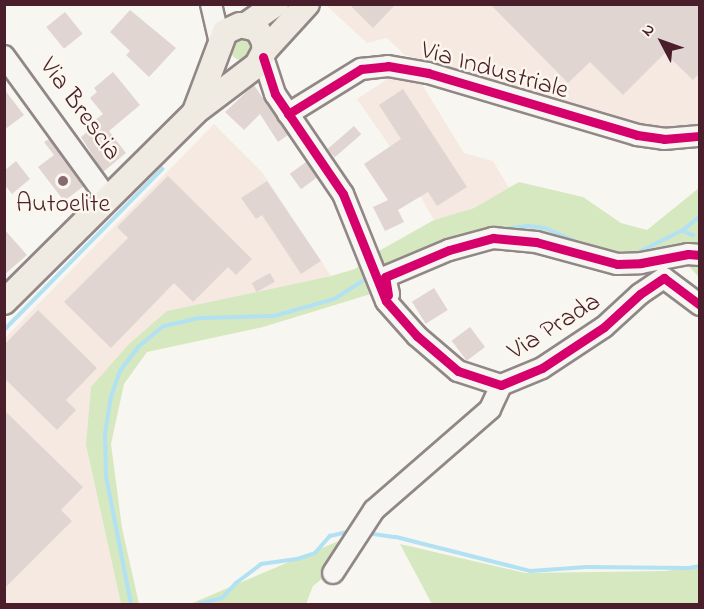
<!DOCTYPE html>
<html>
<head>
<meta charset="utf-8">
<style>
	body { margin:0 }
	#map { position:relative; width:704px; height:609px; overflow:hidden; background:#f8f6f0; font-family:"Indie Flower",sans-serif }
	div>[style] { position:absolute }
	.built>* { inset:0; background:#f6e9e2 }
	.green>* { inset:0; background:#d6e8bf }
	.round { border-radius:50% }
	.stream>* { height:4px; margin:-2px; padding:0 2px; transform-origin:2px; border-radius:2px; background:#b2e1f4 }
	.building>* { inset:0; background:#e1d5d2; transform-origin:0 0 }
	.roads { filter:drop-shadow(2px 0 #918787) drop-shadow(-2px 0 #918787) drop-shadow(0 2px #918787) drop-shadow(0 -2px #918787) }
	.minor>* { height:20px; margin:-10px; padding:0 10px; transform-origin:10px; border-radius:10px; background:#f6f5f1 }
	.major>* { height:24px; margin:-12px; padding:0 12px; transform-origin:12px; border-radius:12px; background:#f0ebe2 }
	.cycleway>* { height:9px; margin:-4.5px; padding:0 4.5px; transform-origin:4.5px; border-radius:4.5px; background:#d6006c }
	.dots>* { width:16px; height:16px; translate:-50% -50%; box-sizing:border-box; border:3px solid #fbf7ec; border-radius:50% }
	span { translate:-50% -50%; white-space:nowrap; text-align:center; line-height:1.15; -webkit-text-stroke:5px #fbf7ec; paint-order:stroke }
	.street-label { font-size:26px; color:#4a1f2b }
	.poi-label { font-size:26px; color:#4a1f2b }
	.frame { position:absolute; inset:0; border:6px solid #4a1f2b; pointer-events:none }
	.north { position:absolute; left:632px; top:12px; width:60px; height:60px; -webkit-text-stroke:4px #fbf7ec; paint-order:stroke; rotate:311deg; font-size:16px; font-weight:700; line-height:24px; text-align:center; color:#4a1f2b }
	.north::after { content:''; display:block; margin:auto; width:21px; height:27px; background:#4a1f2b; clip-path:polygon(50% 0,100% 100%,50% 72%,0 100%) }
</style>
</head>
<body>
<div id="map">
	<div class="built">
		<i style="clip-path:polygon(331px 4px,699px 5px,699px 126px,678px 129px,650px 127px,405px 55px,387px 38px,367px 43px,328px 7px)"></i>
		<i style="clip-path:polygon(389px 78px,420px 81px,464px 153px,493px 161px,509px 188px,474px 208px,434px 220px,400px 161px,357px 99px)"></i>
		<i style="clip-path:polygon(214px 124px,262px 172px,331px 276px,168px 311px,86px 445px,121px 604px,5px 604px,5px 338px)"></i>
	</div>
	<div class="green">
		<i class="round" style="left:230px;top:36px;width:24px;height:24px"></i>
		<i style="clip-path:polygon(519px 182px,583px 197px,621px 223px,647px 230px,699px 188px,699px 277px,672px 249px,584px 260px,534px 255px,489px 245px,459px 257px,446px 265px,391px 286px,377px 252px,434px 220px,474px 208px)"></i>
		<i style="clip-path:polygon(366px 260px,374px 293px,263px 327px,147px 352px,124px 384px,111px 444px,122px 528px,139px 604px,121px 604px,86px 445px,91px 387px,129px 344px,167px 311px,331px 276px,355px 269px)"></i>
		<i style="clip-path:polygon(341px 540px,340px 553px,332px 571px,313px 586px,306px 604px,190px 604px)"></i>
		<i style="clip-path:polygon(400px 544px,525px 573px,666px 571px,699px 565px,699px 604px,432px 604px)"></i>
	</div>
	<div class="stream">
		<i style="left:499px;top:230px;width:29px;rotate:-8deg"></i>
		<i style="left:528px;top:226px;width:17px;rotate:7deg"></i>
		<i style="left:545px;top:228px;width:43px;rotate:23.6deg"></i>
		<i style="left:683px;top:231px;width:11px;rotate:22deg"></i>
		<i style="left:633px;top:255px;width:56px;rotate:-26.6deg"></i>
		<i style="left:683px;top:230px;width:22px;rotate:-39deg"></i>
		<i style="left:4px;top:330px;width:226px;rotate:-45.5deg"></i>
		<i style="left:366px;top:533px;width:30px;rotate:8deg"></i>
		<i style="left:396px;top:537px;width:138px;rotate:14.2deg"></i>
		<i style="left:530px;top:571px;width:57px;rotate:-4deg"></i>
		<i style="left:587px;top:567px;width:102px;rotate:0.6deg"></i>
		<i style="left:689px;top:568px;width:11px;rotate:-10deg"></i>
		<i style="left:131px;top:604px;width:129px;rotate:-101.1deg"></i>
		<i style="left:106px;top:477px;width:43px;rotate:-91.3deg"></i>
		<i style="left:105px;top:434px;width:37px;rotate:-81deg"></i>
		<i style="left:111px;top:397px;width:28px;rotate:-71deg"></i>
		<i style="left:120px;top:371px;width:31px;rotate:-53deg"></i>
		<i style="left:139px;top:346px;width:32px;rotate:-39deg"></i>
		<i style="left:164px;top:326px;width:37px;rotate:-13deg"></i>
		<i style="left:200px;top:318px;width:74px;rotate:-1.5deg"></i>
		<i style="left:274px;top:316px;width:62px;rotate:-15.8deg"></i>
		<i style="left:334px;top:299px;width:41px;rotate:-32.2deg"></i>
		<i style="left:199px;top:604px;width:24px;rotate:-15deg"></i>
		<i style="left:222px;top:598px;width:21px;rotate:-47deg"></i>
		<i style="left:236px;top:583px;width:31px;rotate:-37deg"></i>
		<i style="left:261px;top:564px;width:36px;rotate:-8deg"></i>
		<i style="left:297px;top:559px;width:19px;rotate:-18deg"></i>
		<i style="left:315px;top:553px;width:23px;rotate:-49deg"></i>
		<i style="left:330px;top:536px;width:22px;rotate:-13deg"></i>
	</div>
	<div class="building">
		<i style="clip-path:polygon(349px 4px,396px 4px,373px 28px)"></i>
		<i style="clip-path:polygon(490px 4px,699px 4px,699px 74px,693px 80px,665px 53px,623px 95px,590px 62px,568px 83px)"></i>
		<i style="clip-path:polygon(130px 10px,176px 48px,149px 77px,126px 55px,130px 51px,110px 32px)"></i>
		<i style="left:65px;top:12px;width:28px;height:24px;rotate:51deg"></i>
		<i style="clip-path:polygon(113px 72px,140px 105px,109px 131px,126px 153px,103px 172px,81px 137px,97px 124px,94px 121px,103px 114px,90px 98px,97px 92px,94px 88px)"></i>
		<i style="clip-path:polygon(254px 85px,288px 135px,278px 142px,260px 114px,244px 130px,225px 112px)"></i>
		<i style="clip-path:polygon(4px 89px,24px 115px,4px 130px)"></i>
		<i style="clip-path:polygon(403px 89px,467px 187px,437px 206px,428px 192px,398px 210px,404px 222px,385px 231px,373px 207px,388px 200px,364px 164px,401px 139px,379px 105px)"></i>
		<i style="left:354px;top:126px;width:11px;height:35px;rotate:49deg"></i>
		<i style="clip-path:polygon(49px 139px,84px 186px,64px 201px,38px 167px,54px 155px,44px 142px)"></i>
		<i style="clip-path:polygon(16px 161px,30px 179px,12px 194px,4px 184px,4px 171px)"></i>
		<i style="left:306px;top:162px;width:19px;height:20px;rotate:54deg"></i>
		<i style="clip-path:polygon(168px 176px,252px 259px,236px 275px,228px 267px,193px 302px,174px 283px,111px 348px,64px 302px,128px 238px,117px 227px)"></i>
		<i style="clip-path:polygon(267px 181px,321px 261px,301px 274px,262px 215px,256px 219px,241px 198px)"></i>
		<i style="clip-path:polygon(4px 229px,27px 255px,4px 275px)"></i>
		<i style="left:270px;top:273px;width:10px;height:21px;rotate:61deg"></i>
		<i style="left:434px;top:288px;width:26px;height:26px;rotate:58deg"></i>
		<i style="clip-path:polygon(38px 310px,97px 368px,66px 400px,76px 410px,57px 430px,4px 378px,4px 345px)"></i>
		<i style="left:470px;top:327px;width:25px;height:23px;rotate:53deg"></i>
		<i style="clip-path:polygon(4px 410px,83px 487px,61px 510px,72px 521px,4px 589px)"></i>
	</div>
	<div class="roads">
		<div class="minor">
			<i style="left:211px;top:4px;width:39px;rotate:77deg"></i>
			<i style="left:4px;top:56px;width:175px;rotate:54deg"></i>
			<i style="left:263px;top:57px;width:39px;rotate:72deg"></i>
			<i style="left:275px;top:94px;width:121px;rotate:55.8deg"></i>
			<i style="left:343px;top:194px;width:115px;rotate:68.1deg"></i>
			<i style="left:386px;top:301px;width:47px;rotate:48.5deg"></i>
			<i style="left:417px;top:336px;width:54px;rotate:40.5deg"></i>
			<i style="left:458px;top:371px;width:45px;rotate:18deg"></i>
			<i style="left:501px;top:385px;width:44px;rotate:-22.5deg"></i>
			<i style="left:542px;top:368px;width:74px;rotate:-33.5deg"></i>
			<i style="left:604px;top:327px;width:49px;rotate:-42.5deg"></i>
			<i style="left:640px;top:294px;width:29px;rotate:-34deg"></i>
			<i style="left:664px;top:278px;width:45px;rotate:36.9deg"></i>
			<i style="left:288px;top:114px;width:86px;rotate:-31.7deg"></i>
			<i style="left:361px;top:69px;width:27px;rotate:-6deg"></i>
			<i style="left:388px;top:66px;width:41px;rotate:9.9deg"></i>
			<i style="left:428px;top:73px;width:218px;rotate:16.5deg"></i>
			<i style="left:637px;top:135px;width:27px;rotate:8deg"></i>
			<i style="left:664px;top:139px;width:36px;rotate:-5deg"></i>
			<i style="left:387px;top:298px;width:4px;rotate:-63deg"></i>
			<i style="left:389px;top:294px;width:17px;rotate:-103deg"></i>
			<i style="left:385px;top:277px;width:69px;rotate:-22.9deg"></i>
			<i style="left:449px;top:250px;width:46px;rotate:-15.3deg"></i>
			<i style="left:493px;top:238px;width:43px;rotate:5.3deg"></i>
			<i style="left:536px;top:242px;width:84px;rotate:15.2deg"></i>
			<i style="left:617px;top:264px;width:24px;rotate:-2deg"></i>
			<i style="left:641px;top:263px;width:48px;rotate:-10.8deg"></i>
			<i style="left:688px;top:254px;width:12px;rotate:5deg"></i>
			<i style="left:333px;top:573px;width:75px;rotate:-56.9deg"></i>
			<i style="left:374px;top:510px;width:154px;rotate:-41deg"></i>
			<i style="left:490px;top:409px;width:26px;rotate:-65deg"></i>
		</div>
		<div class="major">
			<i style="left:246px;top:25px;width:37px;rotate:-35deg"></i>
			<i style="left:265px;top:50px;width:62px;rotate:-47.6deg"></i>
			<i style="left:4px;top:302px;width:269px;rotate:-44.8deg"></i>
			<i style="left:195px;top:112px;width:78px;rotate:-37.2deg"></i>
			<i style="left:257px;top:65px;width:17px;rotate:-62deg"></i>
			<i style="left:265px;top:50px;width:11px;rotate:-100deg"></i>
			<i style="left:263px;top:39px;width:12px;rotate:-121deg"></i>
			<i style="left:257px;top:29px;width:17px;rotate:-167deg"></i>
			<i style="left:240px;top:25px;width:17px;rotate:155deg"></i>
			<i style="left:225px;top:32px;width:85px;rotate:110.6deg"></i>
		</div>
	</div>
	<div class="cycleway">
		<i style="left:263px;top:57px;width:39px;rotate:72deg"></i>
		<i style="left:275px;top:94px;width:121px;rotate:55.8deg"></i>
		<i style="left:343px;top:194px;width:115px;rotate:68.1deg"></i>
		<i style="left:386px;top:301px;width:47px;rotate:48.5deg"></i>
		<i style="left:417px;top:336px;width:54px;rotate:40.5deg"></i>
		<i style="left:458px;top:371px;width:45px;rotate:18deg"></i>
		<i style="left:501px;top:385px;width:44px;rotate:-22.5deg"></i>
		<i style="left:542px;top:368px;width:74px;rotate:-33.5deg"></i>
		<i style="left:604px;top:327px;width:49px;rotate:-42.5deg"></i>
		<i style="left:640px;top:294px;width:29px;rotate:-34deg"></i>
		<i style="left:664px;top:278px;width:45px;rotate:36.9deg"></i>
		<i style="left:288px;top:114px;width:86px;rotate:-31.7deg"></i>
		<i style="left:361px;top:69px;width:27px;rotate:-6deg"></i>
		<i style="left:388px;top:66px;width:41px;rotate:9.9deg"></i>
		<i style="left:428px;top:73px;width:218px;rotate:16.5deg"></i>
		<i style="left:637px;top:135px;width:27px;rotate:8deg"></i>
		<i style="left:664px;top:139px;width:36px;rotate:-5deg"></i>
		<i style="left:388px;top:295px;width:18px;rotate:-99deg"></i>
		<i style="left:385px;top:277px;width:69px;rotate:-22.9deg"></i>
		<i style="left:449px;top:250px;width:46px;rotate:-15.3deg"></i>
		<i style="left:493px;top:238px;width:43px;rotate:5.3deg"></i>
		<i style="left:536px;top:242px;width:84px;rotate:15.2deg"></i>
		<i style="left:617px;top:264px;width:24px;rotate:-2deg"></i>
		<i style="left:641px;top:263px;width:48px;rotate:-10.8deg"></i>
		<i style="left:688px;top:254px;width:12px;rotate:5deg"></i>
	</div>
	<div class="dots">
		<i style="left:63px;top:181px;background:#876a70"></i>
	</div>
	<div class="street-label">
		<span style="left:494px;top:72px;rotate:16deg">Via Industriale</span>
		<span style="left:79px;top:110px;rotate:54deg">Via Brescia</span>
		<span style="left:555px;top:328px;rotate:-32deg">Via Prada</span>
	</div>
	<div class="poi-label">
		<span style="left:63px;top:206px">Autoelite</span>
	</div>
	<div class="frame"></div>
	<div class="north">N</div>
</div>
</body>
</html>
